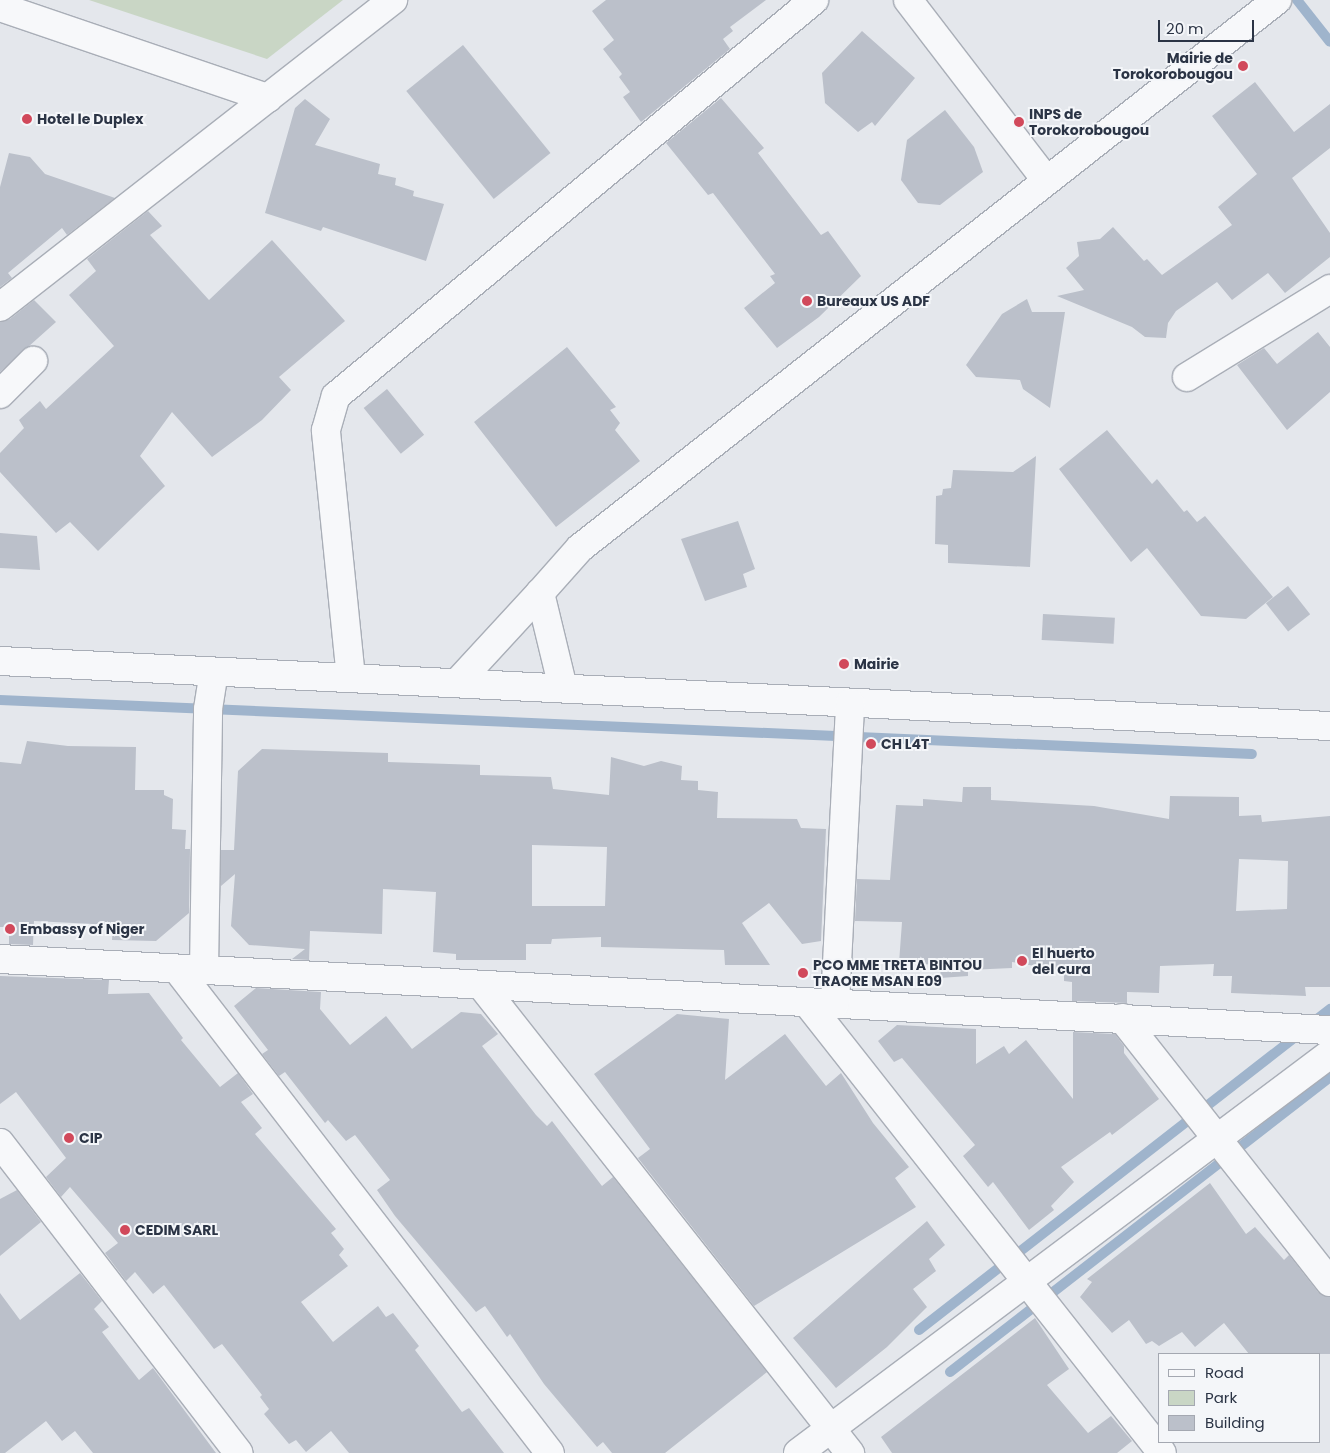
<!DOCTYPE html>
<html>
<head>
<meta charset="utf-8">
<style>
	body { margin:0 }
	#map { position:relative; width:1330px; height:1453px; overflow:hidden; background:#e4e7ec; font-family:Poppins,sans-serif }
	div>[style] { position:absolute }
	.green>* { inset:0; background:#c9d6c5 }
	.stream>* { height:10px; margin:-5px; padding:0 5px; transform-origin:5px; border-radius:5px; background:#9fb4cc }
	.building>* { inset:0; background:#bbc0ca; transform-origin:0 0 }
	.roads { filter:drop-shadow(1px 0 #a9aeb7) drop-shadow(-1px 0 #a9aeb7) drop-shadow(0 1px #a9aeb7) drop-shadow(0 -1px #a9aeb7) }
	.minor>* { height:28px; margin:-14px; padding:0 14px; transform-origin:14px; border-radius:14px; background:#f7f8fa }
	.dots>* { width:14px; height:14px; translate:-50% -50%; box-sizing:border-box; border:2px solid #f4f6f9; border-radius:50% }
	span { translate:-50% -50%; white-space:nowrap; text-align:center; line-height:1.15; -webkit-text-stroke:4px #f4f6f9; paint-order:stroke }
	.poi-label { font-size:14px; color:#2b3445; font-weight:700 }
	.right { translate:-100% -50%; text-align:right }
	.left { translate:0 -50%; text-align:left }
	.legend { position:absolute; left:1158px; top:1353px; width:162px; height:90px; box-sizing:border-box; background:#f4f6f9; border:1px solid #a4a8b1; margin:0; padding:6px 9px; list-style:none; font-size:15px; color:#2b3445 }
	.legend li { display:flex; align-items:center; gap:10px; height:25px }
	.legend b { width:25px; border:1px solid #a4a8b1 }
	.scale { position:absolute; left:1158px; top:20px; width:96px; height:22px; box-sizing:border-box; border:2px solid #2b3445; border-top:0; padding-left:6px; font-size:15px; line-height:18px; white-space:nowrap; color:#2b3445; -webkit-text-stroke:4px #f4f6f9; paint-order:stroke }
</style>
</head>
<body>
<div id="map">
	<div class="green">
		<i style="clip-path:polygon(89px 0,343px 0,267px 59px)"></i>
	</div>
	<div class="stream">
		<i style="left:1297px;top:0;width:53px;rotate:51.8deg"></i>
		<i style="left:0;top:700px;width:1253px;rotate:2.47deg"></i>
		<i style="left:1312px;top:1023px;width:23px;rotate:-38deg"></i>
		<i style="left:919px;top:1330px;width:482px;rotate:-37.9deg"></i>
		<i style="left:950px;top:1372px;width:481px;rotate:-37.8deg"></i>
	</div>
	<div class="building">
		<i style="clip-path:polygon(606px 0,766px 0,730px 27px,733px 31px,723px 39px,730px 49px,641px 122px,623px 97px,630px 92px,619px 77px,622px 74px,603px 49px,614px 40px,592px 11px)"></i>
		<i style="clip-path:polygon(862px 31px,915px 78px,875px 126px,872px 122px,858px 132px,825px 103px,822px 73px)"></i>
		<i style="left:463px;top:45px;width:139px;height:73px;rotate:51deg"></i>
		<i style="clip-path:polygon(1255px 82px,1294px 132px,1330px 104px,1330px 148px,1292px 178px,1330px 233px,1330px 257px,1285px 293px,1268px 273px,1232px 300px,1217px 282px,1176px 311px,1168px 323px,1166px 338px,1145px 337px,1132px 327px,1057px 296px,1084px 290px,1066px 268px,1079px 256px,1077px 242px,1100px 239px,1113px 227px,1144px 261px,1147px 259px,1162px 275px,1232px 225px,1218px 207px,1257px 174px,1212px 116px)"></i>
		<i style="clip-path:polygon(721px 98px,764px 148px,758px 153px,821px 235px,828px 231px,861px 276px,819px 317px,777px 348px,744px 308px,775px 283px,770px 276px,775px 274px,713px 193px,708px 195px,666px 143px)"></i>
		<i style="clip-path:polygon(305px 99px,330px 119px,315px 145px,380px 164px,378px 174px,396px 178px,395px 185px,414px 191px,413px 196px,444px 204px,426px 261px,323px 227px,321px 231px,265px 213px,295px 108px)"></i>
		<i style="clip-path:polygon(945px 110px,974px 147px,983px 172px,940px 205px,918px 203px,901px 180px,907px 140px)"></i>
		<i style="clip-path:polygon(9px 153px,30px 157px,45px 174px,115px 198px,67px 235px,62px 228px,8px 273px,12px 278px,0 287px,0 187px)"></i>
		<i style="clip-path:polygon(148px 211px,162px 226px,150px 235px,209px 300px,272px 240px,345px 321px,279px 377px,291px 390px,262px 420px,212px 457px,172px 412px,140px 456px,165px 486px,98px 551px,70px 522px,56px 533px,0 472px,0 453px,24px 428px,19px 420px,40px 401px,46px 409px,114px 346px,69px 295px,96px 271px,87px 259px)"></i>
		<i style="clip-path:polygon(1027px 299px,1032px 312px,1065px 312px,1050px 408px,1023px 389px,1020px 380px,976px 377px,966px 365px,1002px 314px)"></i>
		<i style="clip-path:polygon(34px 300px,56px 322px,0 372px,0 322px,10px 319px)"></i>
		<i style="clip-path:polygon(1318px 332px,1330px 347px,1330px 392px,1287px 430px,1237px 365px,1264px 348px,1277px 364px)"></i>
		<i style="clip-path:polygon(567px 347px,616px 407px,610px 410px,620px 423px,615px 430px,640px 461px,556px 527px,474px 422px)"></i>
		<i style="left:387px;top:389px;width:59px;height:30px;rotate:51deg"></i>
		<i style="clip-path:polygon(1107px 430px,1152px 484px,1157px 479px,1184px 512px,1187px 510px,1197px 522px,1205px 516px,1273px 597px,1246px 619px,1201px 616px,1147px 548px,1131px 562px,1059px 469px)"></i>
		<i style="clip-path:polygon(1036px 456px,1030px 567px,948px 563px,948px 545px,935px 544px,936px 496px,942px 495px,943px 489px,951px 488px,953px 470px,1013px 472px)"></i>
		<i style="clip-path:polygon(738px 521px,755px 569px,743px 574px,747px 587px,705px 601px,681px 539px)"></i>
		<i style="clip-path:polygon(0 533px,37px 536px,40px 570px,0 568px)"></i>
		<i style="left:1288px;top:586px;width:36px;height:28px;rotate:52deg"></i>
		<i style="left:1043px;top:614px;width:72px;height:26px;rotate:3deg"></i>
		<i style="clip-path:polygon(27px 741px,68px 746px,136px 747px,135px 790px,164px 790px,164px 795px,173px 799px,172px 829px,186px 830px,185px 849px,190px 849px,189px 913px,156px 941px,112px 940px,113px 925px,34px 921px,33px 945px,9px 944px,9px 927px,0 927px,0 762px,21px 764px)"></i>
		<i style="clip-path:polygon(evenodd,262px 749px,388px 753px,388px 762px,480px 765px,480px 775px,551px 777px,553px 789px,609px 795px,611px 757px,644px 766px,661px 761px,682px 766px,681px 780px,698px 781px,698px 790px,718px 792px,717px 818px,797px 819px,801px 828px,826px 829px,821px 941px,802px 944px,769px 903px,742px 923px,770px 965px,725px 965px,724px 950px,601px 947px,601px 937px,552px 939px,551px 944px,526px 944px,526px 960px,456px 960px,456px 954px,433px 952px,436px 892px,383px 889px,382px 934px,310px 931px,309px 960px,292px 959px,305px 949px,249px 945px,231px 926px,235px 874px,221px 886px,221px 850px,234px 850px,238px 771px,262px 749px,532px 845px,607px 847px,605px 906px,532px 906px,532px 845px)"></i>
		<i style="clip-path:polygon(evenodd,963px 787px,991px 787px,991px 800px,1094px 806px,1169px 819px,1170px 796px,1239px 797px,1239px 816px,1261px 815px,1262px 822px,1330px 816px,1330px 987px,1305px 987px,1306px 996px,1231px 993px,1232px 976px,1213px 976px,1214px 964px,1160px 966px,1159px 993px,1127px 992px,1127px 1003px,1072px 1001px,1072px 982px,1064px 981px,1064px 971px,1012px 962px,1012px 968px,968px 970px,968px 976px,940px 978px,941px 965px,899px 963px,902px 922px,855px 921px,857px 879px,890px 880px,896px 805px,923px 806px,923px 799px,962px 802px,963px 787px,1239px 859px,1288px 861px,1287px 909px,1236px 911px,1239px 859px)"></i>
		<i style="clip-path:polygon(0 976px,109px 980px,108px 994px,149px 993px,183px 1038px,181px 1040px,220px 1087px,238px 1073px,253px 1094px,241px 1102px,262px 1128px,255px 1134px,336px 1229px,331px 1233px,344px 1249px,339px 1255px,348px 1266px,301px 1302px,333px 1342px,378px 1306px,386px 1317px,393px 1313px,419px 1346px,415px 1350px,462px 1412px,469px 1408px,504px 1453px,349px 1453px,331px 1431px,306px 1452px,296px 1440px,289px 1444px,264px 1414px,269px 1409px,260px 1397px,262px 1395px,222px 1344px,214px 1349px,164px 1285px,153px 1294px,135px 1272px,126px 1281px,105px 1253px,118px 1243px,70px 1187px,61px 1197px,46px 1177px,66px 1158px,16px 1092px,0 1104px)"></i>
		<i style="clip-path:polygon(256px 988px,321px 992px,320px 1009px,350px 1045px,386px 1016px,412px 1049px,461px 1012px,481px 1014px,498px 1034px,482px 1046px,536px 1115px,547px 1126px,552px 1121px,602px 1186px,613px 1177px,767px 1372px,665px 1453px,612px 1453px,603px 1442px,597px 1447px,544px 1384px,510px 1334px,507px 1337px,485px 1306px,476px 1312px,395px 1216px,377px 1190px,390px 1180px,355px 1135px,346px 1141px,328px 1120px,325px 1123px,285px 1072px,279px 1076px,262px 1054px,268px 1050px,234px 1006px)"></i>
		<i style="clip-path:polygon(677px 1014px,729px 1019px,725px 1080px,785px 1034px,826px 1086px,841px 1073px,873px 1123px,909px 1167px,895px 1178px,916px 1207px,754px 1306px,638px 1158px,650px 1149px,594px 1074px)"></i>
		<i style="clip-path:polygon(897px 1025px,976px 1029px,976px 1064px,1004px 1046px,1009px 1054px,1026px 1040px,1073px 1099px,1073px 1032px,1115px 1034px,1124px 1046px,1124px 1053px,1159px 1099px,1112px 1135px,1110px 1132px,1061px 1167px,1074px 1182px,1051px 1206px,1054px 1210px,1029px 1230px,993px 1182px,988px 1187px,963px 1156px,975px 1145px,902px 1058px,894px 1062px,878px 1041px)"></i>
		<i style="clip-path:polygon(1210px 1183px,1246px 1234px,1255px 1227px,1284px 1260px,1289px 1255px,1318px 1292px,1330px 1297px,1330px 1354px,1249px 1354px,1224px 1323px,1195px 1347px,1182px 1332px,1159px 1346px,1152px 1341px,1146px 1344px,1129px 1320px,1112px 1333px,1080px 1297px,1092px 1282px,1087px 1279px)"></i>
		<i style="clip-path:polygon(17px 1190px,41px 1222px,0 1256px,0 1199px)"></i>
		<i style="clip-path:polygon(927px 1221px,945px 1245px,929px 1259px,936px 1271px,913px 1289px,927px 1307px,887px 1347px,836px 1388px,793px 1338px)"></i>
		<i style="clip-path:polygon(80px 1273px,102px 1301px,94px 1309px,109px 1327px,102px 1332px,139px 1380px,153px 1368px,216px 1453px,93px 1453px,75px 1431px,62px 1441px,46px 1421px,5px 1453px,0 1453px,0 1293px,20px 1320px)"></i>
		<i style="clip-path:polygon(1035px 1318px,1069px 1369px,1047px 1385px,1088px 1433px,1111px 1416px,1132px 1441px,1117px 1453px,892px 1453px,881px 1437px)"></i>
	</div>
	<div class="roads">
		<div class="minor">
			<i style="left:908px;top:0;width:227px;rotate:52.5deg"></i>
			<i style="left:0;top:7px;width:283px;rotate:18.8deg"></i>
			<i style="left:0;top:307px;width:499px;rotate:-38deg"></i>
			<i style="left:1187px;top:377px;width:168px;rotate:-31.6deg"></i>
			<i style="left:0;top:394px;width:47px;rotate:-45deg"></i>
			<i style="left:0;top:661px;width:1332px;rotate:2.8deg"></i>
			<i style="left:351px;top:678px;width:249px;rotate:-95.8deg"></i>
			<i style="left:326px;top:430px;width:35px;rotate:-74deg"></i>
			<i style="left:336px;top:396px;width:621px;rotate:-39.64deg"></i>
			<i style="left:457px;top:683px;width:122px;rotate:-47.3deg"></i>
			<i style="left:563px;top:688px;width:98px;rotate:-103.6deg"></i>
			<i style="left:540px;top:593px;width:60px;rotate:-48.4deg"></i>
			<i style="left:580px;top:548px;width:887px;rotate:-38.18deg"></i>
			<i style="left:0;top:959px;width:1332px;rotate:3.06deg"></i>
			<i style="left:177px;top:969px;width:611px;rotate:52.38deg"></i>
			<i style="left:204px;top:970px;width:261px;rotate:-89.1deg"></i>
			<i style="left:208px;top:709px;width:37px;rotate:-81deg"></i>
			<i style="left:482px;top:986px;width:595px;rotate:51.76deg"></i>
			<i style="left:835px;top:1003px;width:300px;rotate:-87.1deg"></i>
			<i style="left:809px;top:1005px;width:570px;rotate:51.76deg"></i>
			<i style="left:1122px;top:1018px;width:336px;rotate:51.8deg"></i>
			<i style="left:0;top:1143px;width:391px;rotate:52.4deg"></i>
			<i style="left:798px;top:1453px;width:665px;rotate:-36.87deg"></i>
		</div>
	</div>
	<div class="dots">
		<i style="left:1243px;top:66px;background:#d1495b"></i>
		<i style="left:27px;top:119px;background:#d1495b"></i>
		<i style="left:1019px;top:122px;background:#d1495b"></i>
		<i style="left:807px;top:301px;background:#d1495b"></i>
		<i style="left:844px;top:664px;background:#d1495b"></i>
		<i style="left:871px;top:744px;background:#d1495b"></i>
		<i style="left:10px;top:929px;background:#d1495b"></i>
		<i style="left:1022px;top:961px;background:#d1495b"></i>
		<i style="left:803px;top:973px;background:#d1495b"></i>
		<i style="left:69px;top:1138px;background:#d1495b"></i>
		<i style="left:125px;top:1230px;background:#d1495b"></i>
	</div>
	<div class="poi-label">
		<span class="right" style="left:1233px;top:66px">Mairie de<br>Torokorobougou</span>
		<span class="left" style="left:1029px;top:122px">INPS de<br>Torokorobougou</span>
		<span class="left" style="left:37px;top:119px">Hotel le Duplex</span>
		<span class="left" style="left:817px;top:301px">Bureaux US ADF</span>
		<span class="left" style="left:854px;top:664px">Mairie</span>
		<span class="left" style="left:881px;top:744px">CH L4T</span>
		<span class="left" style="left:20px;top:929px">Embassy of Niger</span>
		<span class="left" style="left:1032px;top:961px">El huerto<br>del cura</span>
		<span class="left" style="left:813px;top:973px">PCO MME TRETA BINTOU<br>TRAORE MSAN E09</span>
		<span class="left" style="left:79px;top:1138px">CIP</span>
		<span class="left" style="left:135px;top:1230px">CEDIM SARL</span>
	</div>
	<ul class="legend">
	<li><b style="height:6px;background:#f7f8fa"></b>Road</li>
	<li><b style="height:14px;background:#c9d6c5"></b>Park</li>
	<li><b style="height:14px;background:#bbc0ca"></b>Building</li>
	</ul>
	<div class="scale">20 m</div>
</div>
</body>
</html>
